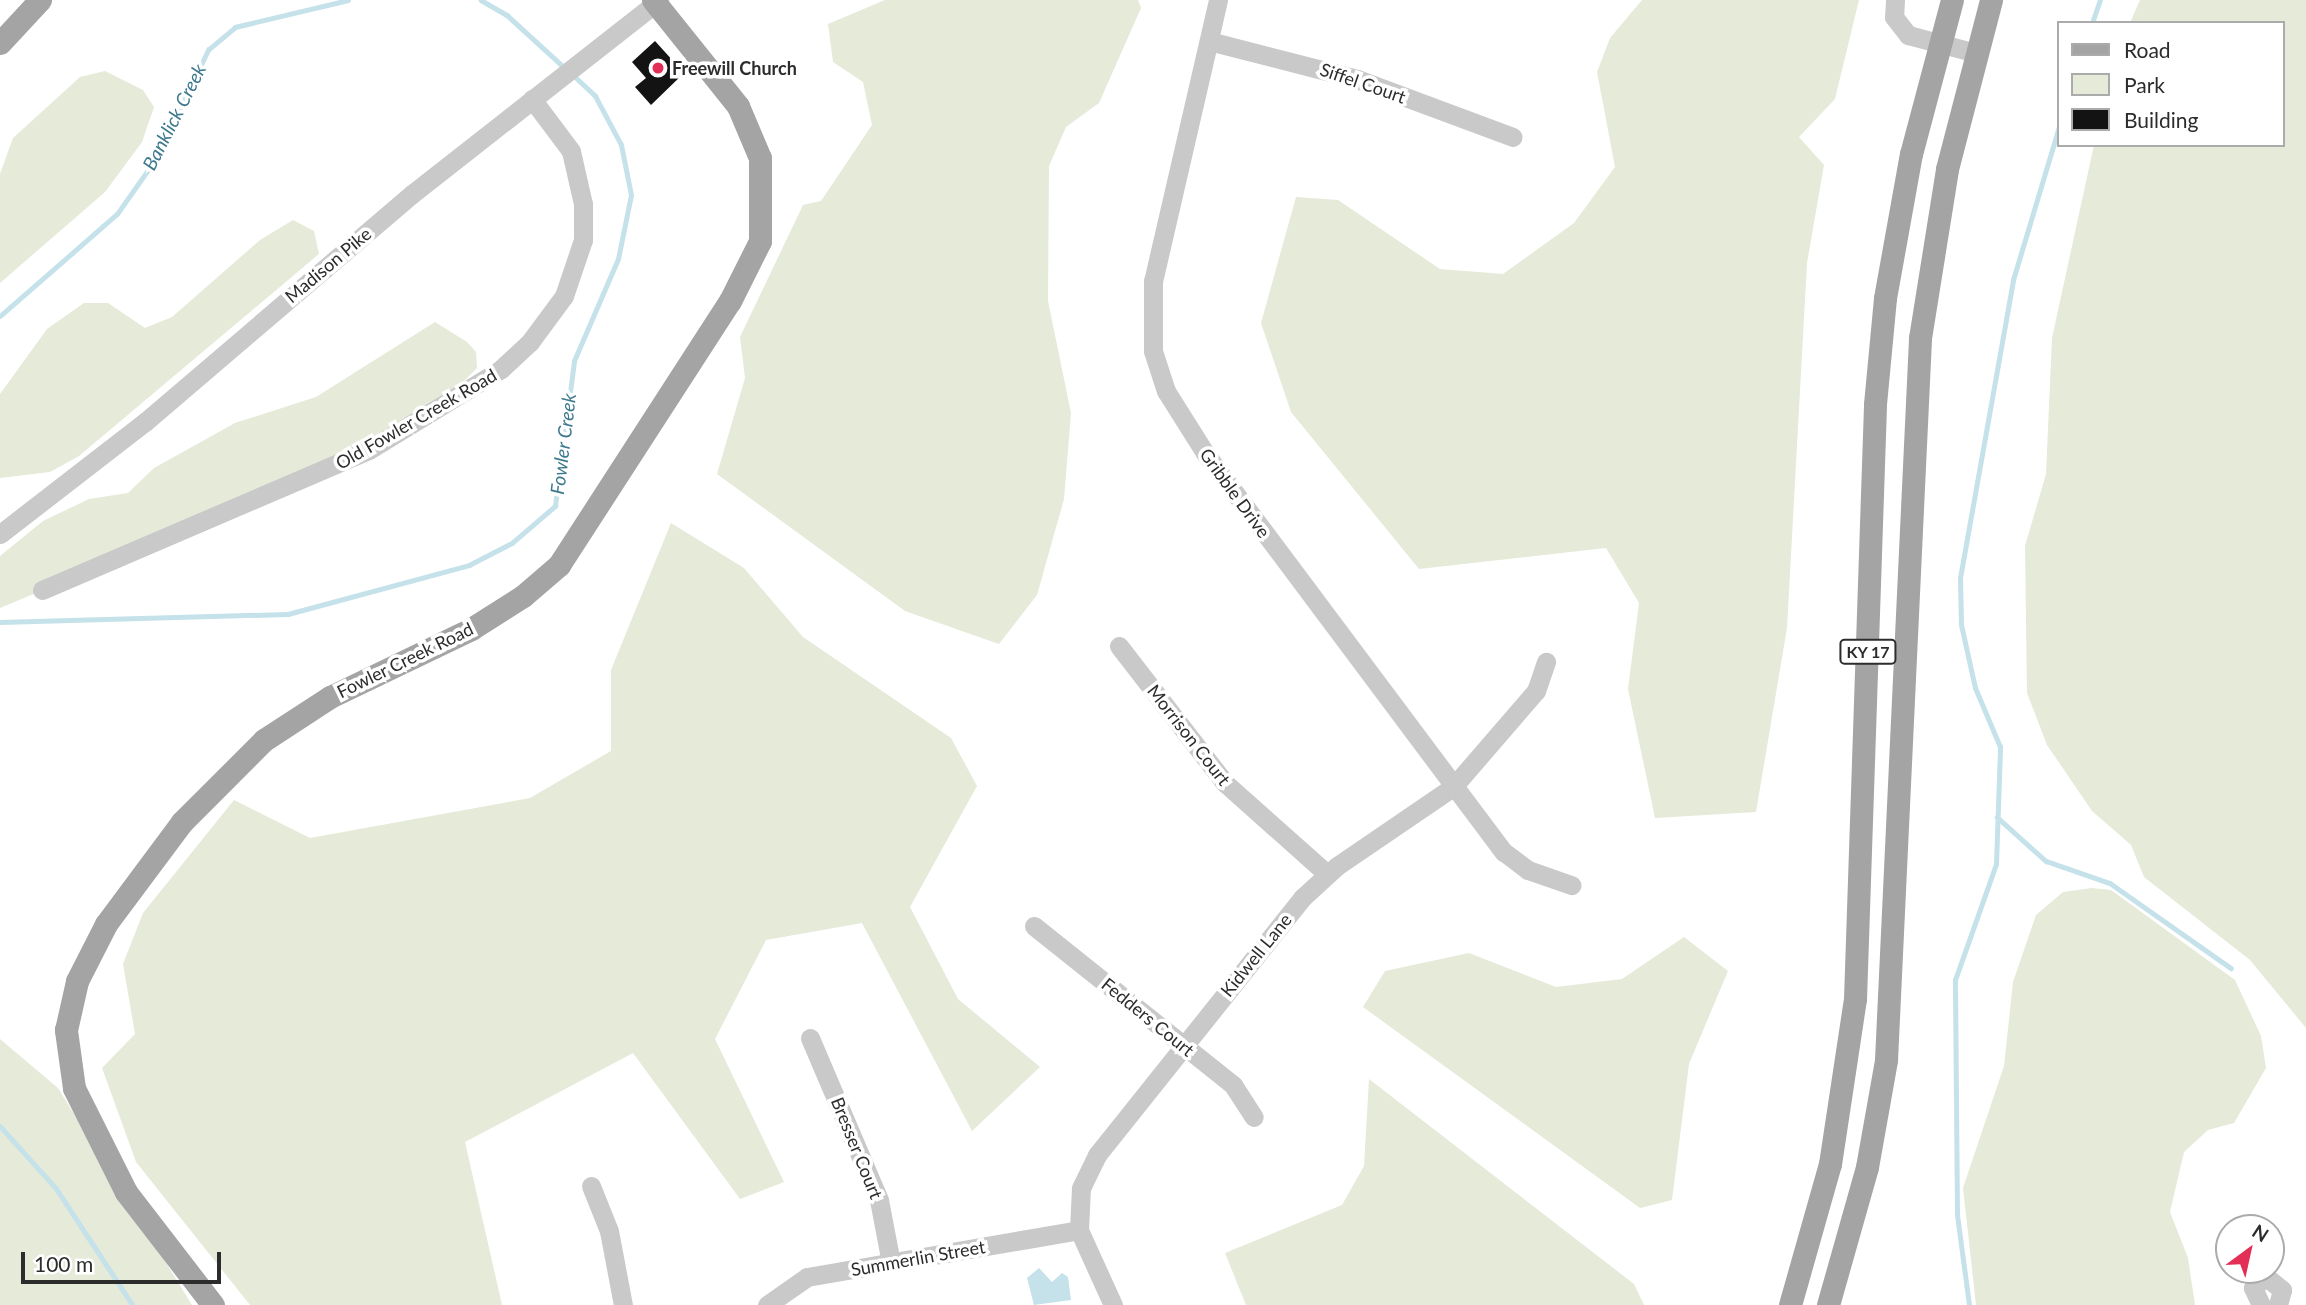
<!DOCTYPE html>
<html>
<head>
<meta charset="utf-8">
<style>
	body { margin:0 }
	#map { position:relative; width:2306px; height:1305px; overflow:hidden; background:#fff; font-family:Lato,sans-serif }
	div>[style] { position:absolute }
	.green>* { inset:0; background:#e5ead9 }
	.water>* { inset:0; background:#c5e1ea }
	.stream>* { height:4.5px; margin:-2.25px; padding:0 2.25px; transform-origin:2.25px; border-radius:2.25px; background:#c5e1ea }
	.building>* { inset:0; background:#131313 }
	.minor>* { height:19px; margin:-9.5px; padding:0 9.5px; transform-origin:9.5px; border-radius:9.5px; background:#c9c9c9 }
	.major>* { height:23px; margin:-11.5px; padding:0 11.5px; transform-origin:11.5px; border-radius:11.5px; background:#a4a4a4 }
	.dots>* { width:19px; height:19px; translate:-50% -50%; box-sizing:border-box; border:4px solid #fff; border-radius:50% }
	span { translate:-50% -50%; white-space:nowrap; text-align:center; line-height:1.15; -webkit-text-stroke:7px #fff; paint-order:stroke }
	.shield-label span { padding:2px 5px; background:#fff; border:2px solid; border-radius:5px; -webkit-text-stroke-width:0 }
	.shield-label { font-size:16px; color:#2c2c2c; font-weight:700 }
	.poi-label { font-size:18px; color:#2c2c2c; font-weight:700 }
	.left { translate:0 -50%; text-align:left }
	.street-label { font-size:18px; color:#2c2c2c }
	.water-label { font-size:19px; color:#3c798d; font-style:italic }
	.legend { position:absolute; left:2057px; top:21px; width:228px; height:126px; box-sizing:border-box; background:#fff; border:2px solid #ababab; margin:0; padding:9px 12px; list-style:none; font-size:21px; color:#2c2c2c }
	.legend li { display:flex; align-items:center; gap:14px; height:35px }
	.legend b { width:35px; border:2px solid #ababab }
	.north { position:absolute; left:2215px; top:1214px; width:70px; height:70px; box-sizing:border-box; background:#fff; border:2px solid #ababab; border-radius:50%; rotate:33deg; font-size:19px; font-weight:700; line-height:28px; text-align:center; color:#2c2c2c }
	.north::after { content:''; display:block; margin:auto; width:24px; height:32px; background:#e32f55; clip-path:polygon(50% 0,100% 100%,50% 72%,0 100%) }
	.scale { position:absolute; left:21px; top:1252px; width:200px; height:32px; box-sizing:border-box; border:4px solid #2c2c2c; border-top:0; padding-left:9px; font-size:21px; line-height:24px; white-space:nowrap; color:#2c2c2c; -webkit-text-stroke:5px #fff; paint-order:stroke }
</style>
</head>
<body>
<div id="map">
	<div class="green">
		<i style="clip-path:polygon(885px 0,1138px 0,1141px 8px,1099px 103px,1066px 127px,1049px 166px,1048px 301px,1071px 413px,1064px 499px,1037px 595px,999px 644px,905px 611px,717px 474px,745px 378px,740px 337px,803px 205px,821px 201px,872px 125px,863px 82px,833px 62px,828px 24px)"></i>
		<i style="clip-path:polygon(1642px 0,1859px 0,1835px 99px,1799px 137px,1824px 165px,1807px 263px,1787px 628px,1756px 812px,1655px 818px,1628px 689px,1639px 603px,1606px 548px,1419px 569px,1291px 412px,1261px 323px,1296px 197px,1338px 200px,1440px 269px,1503px 274px,1574px 223px,1615px 167px,1597px 72px,1610px 38px)"></i>
		<i style="clip-path:polygon(2140px 0,2306px 0,2306px 1028px,2250px 960px,2144px 877px,2131px 845px,2092px 811px,2047px 745px,2027px 693px,2025px 546px,2046px 474px,2052px 338px,2094px 145px,2283px 145px,2283px 23px,2130px 23px)"></i>
		<i style="clip-path:polygon(105px 71px,143px 90px,154px 107px,142px 142px,105px 192px,0 283px,0 174px,13px 138px,80px 77px)"></i>
		<i style="clip-path:polygon(293px 220px,314px 231px,319px 254px,79px 456px,50px 472px,0 478px,0 394px,47px 329px,84px 303px,108px 303px,145px 328px,172px 317px,260px 240px)"></i>
		<i style="clip-path:polygon(435px 322px,467px 342px,476px 352px,477px 368px,432px 413px,235px 510px,0 608px,0 556px,43px 521px,89px 499px,128px 493px,154px 468px,235px 423px,316px 397px)"></i>
		<i style="clip-path:polygon(671px 523px,744px 568px,803px 637px,951px 738px,977px 786px,910px 907px,958px 999px,1040px 1067px,972px 1131px,862px 923px,766px 940px,715px 1039px,784px 1182px,740px 1199px,633px 1053px,465px 1142px,502px 1305px,250px 1305px,136px 1162px,102px 1068px,135px 1034px,123px 964px,143px 913px,234px 800px,310px 838px,530px 798px,611px 751px,611px 670px)"></i>
		<i style="clip-path:polygon(2092px 888px,2111px 890px,2235px 980px,2261px 1036px,2266px 1068px,2234px 1123px,2208px 1130px,2184px 1152px,2170px 1212px,2188px 1258px,2195px 1305px,1976px 1305px,1963px 1188px,2004px 1066px,2013px 982px,2036px 915px,2063px 892px)"></i>
		<i style="clip-path:polygon(1684px 937px,1728px 971px,1689px 1064px,1672px 1200px,1640px 1208px,1363px 1007px,1385px 971px,1469px 953px,1556px 987px,1622px 979px)"></i>
		<i style="clip-path:polygon(0 1039px,58px 1088px,192px 1305px,0 1305px)"></i>
		<i style="clip-path:polygon(1369px 1079px,1634px 1284px,1644px 1305px,1246px 1305px,1225px 1253px,1342px 1205px,1364px 1166px)"></i>
	</div>
	<div class="water">
		<i style="clip-path:polygon(1039px 1268px,1052px 1282px,1062px 1273px,1068px 1277px,1071px 1300px,1034px 1305px,1027px 1278px)"></i>
	</div>
	<div class="stream">
		<i style="left:481px;top:0;width:30px;rotate:30deg"></i>
		<i style="left:507px;top:15px;width:79px;rotate:42.4deg"></i>
		<i style="left:2092px;top:23px;width:24px;rotate:-71deg"></i>
		<i style="left:0;top:316px;width:155px;rotate:-41.1deg"></i>
		<i style="left:117px;top:214px;width:70px;rotate:-54.9deg"></i>
		<i style="left:157px;top:157px;width:119px;rotate:-64.5deg"></i>
		<i style="left:208px;top:50px;width:35px;rotate:-40deg"></i>
		<i style="left:235px;top:27px;width:116px;rotate:-13.4deg"></i>
		<i style="left:0;top:622px;width:288px;rotate:-1.6deg"></i>
		<i style="left:288px;top:614px;width:188px;rotate:-15.1deg"></i>
		<i style="left:469px;top:565px;width:48px;rotate:-27.1deg"></i>
		<i style="left:512px;top:543px;width:57px;rotate:-40.7deg"></i>
		<i style="left:555px;top:506px;width:146px;rotate:-82.5deg"></i>
		<i style="left:574px;top:361px;width:111px;rotate:-66.7deg"></i>
		<i style="left:618px;top:259px;width:65px;rotate:-78.5deg"></i>
		<i style="left:631px;top:195px;width:51px;rotate:-101.3deg"></i>
		<i style="left:621px;top:145px;width:55px;rotate:-118deg"></i>
		<i style="left:595px;top:96px;width:33px;rotate:-137deg"></i>
		<i style="left:1997px;top:817px;width:66px;rotate:41.9deg"></i>
		<i style="left:2046px;top:861px;width:68px;rotate:19deg"></i>
		<i style="left:2110px;top:883px;width:148px;rotate:35.1deg"></i>
		<i style="left:0;top:1126px;width:84px;rotate:47.9deg"></i>
		<i style="left:56px;top:1188px;width:140px;rotate:56.7deg"></i>
		<i style="left:1969px;top:1305px;width:91px;rotate:-97.6deg"></i>
		<i style="left:1957px;top:1215px;width:235px;rotate:-90.5deg"></i>
		<i style="left:1955px;top:980px;width:123px;rotate:-70.5deg"></i>
		<i style="left:1996px;top:864px;width:117px;rotate:-88deg"></i>
		<i style="left:2000px;top:747px;width:64px;rotate:-113deg"></i>
		<i style="left:1975px;top:688px;width:65px;rotate:-102.5deg"></i>
		<i style="left:1961px;top:625px;width:47px;rotate:-91.2deg"></i>
		<i style="left:1960px;top:578px;width:303px;rotate:-79.9deg"></i>
		<i style="left:2013px;top:280px;width:160px;rotate:-73.3deg"></i>
	</div>
	<div class="building">
		<i style="clip-path:polygon(655px 41px,684px 73px,651px 105px,635px 87px,646px 78px,632px 62px)"></i>
	</div>
	<div class="minor">
		<i style="left:1218px;top:0;width:288px;rotate:103deg"></i>
		<i style="left:1153px;top:281px;width:70px;rotate:90deg"></i>
		<i style="left:1153px;top:351px;width:42px;rotate:72deg"></i>
		<i style="left:1166px;top:391px;width:73px;rotate:57.8deg"></i>
		<i style="left:1205px;top:453px;width:499px;rotate:53.2deg"></i>
		<i style="left:1504px;top:852px;width:30px;rotate:37deg"></i>
		<i style="left:1528px;top:870px;width:46px;rotate:19.2deg"></i>
		<i style="left:1895px;top:0;width:17px;rotate:93deg"></i>
		<i style="left:1894px;top:17px;width:23px;rotate:52deg"></i>
		<i style="left:1908px;top:35px;width:70px;rotate:14.8deg"></i>
		<i style="left:1209px;top:41px;width:153px;rotate:14.4deg"></i>
		<i style="left:1357px;top:79px;width:166px;rotate:20.4deg"></i>
		<i style="left:0;top:534px;width:183px;rotate:-37.7deg"></i>
		<i style="left:145px;top:422px;width:351px;rotate:-40.5deg"></i>
		<i style="left:412px;top:194px;width:314px;rotate:-38.1deg"></i>
		<i style="left:42px;top:590px;width:356px;rotate:-23.2deg"></i>
		<i style="left:369px;top:450px;width:155px;rotate:-31.5deg"></i>
		<i style="left:501px;top:369px;width:40px;rotate:-43deg"></i>
		<i style="left:530px;top:342px;width:57px;rotate:-53.5deg"></i>
		<i style="left:564px;top:296px;width:59px;rotate:-71.3deg"></i>
		<i style="left:583px;top:240px;width:36px;rotate:-90deg"></i>
		<i style="left:583px;top:204px;width:54px;rotate:-102.8deg"></i>
		<i style="left:571px;top:151px;width:65px;rotate:-126.9deg"></i>
		<i style="left:1119px;top:646px;width:173px;rotate:52.3deg"></i>
		<i style="left:1225px;top:783px;width:137px;rotate:41.7deg"></i>
		<i style="left:1034px;top:926px;width:255px;rotate:38.6deg"></i>
		<i style="left:1233px;top:1085px;width:38px;rotate:57deg"></i>
		<i style="left:810px;top:1038px;width:176px;rotate:66.9deg"></i>
		<i style="left:879px;top:1200px;width:64px;rotate:79.2deg"></i>
		<i style="left:591px;top:1186px;width:48px;rotate:68.2deg"></i>
		<i style="left:609px;top:1231px;width:75px;rotate:79.3deg"></i>
		<i style="left:767px;top:1305px;width:49px;rotate:-35deg"></i>
		<i style="left:807px;top:1277px;width:276px;rotate:-9.8deg"></i>
		<i style="left:1113px;top:1305px;width:82px;rotate:-114.4deg"></i>
		<i style="left:1079px;top:1230px;width:42px;rotate:-87.3deg"></i>
		<i style="left:1081px;top:1188px;width:37px;rotate:-64deg"></i>
		<i style="left:1097px;top:1155px;width:329px;rotate:-51.4deg"></i>
		<i style="left:1302px;top:898px;width:47px;rotate:-42.4deg"></i>
		<i style="left:1337px;top:866px;width:140px;rotate:-34.3deg"></i>
		<i style="left:1453px;top:787px;width:127px;rotate:-49.2deg"></i>
		<i style="left:1536px;top:691px;width:31px;rotate:-71deg"></i>
		<i style="left:2261px;top:1305px;width:19px;rotate:-115deg"></i>
		<i style="left:2253px;top:1288px;width:17px;rotate:-45deg"></i>
		<i style="left:2265px;top:1276px;width:22px;rotate:39deg"></i>
		<i style="left:2282px;top:1290px;width:16px;rotate:105deg"></i>
	</div>
	<div class="major">
		<i style="left:0;top:43px;width:59px;rotate:-47.1deg"></i>
		<i style="left:213px;top:1305px;width:143px;rotate:-127.6deg"></i>
		<i style="left:126px;top:1192px;width:116px;rotate:-116.6deg"></i>
		<i style="left:74px;top:1088px;width:59px;rotate:-97.9deg"></i>
		<i style="left:66px;top:1030px;width:50px;rotate:-77.3deg"></i>
		<i style="left:77px;top:981px;width:64px;rotate:-63deg"></i>
		<i style="left:106px;top:924px;width:127px;rotate:-53.3deg"></i>
		<i style="left:182px;top:822px;width:116px;rotate:-45deg"></i>
		<i style="left:264px;top:740px;width:79px;rotate:-33.1deg"></i>
		<i style="left:330px;top:697px;width:157px;rotate:-25.7deg"></i>
		<i style="left:471px;top:629px;width:62px;rotate:-32.4deg"></i>
		<i style="left:523px;top:596px;width:48px;rotate:-40.7deg"></i>
		<i style="left:559px;top:565px;width:315px;rotate:-57.1deg"></i>
		<i style="left:730px;top:301px;width:67px;rotate:-63.4deg"></i>
		<i style="left:760px;top:241px;width:83px;rotate:-90deg"></i>
		<i style="left:760px;top:158px;width:56px;rotate:-112.9deg"></i>
		<i style="left:738px;top:106px;width:136px;rotate:-128.7deg"></i>
		<i style="left:1790px;top:1305px;width:147px;rotate:-74.2deg"></i>
		<i style="left:1830px;top:1164px;width:167px;rotate:-81.4deg"></i>
		<i style="left:1855px;top:999px;width:595px;rotate:-88.07deg"></i>
		<i style="left:1875px;top:404px;width:106px;rotate:-84.6deg"></i>
		<i style="left:1885px;top:298px;width:146px;rotate:-79.8deg"></i>
		<i style="left:1911px;top:154px;width:159px;rotate:-75.1deg"></i>
		<i style="left:1828px;top:1305px;width:143px;rotate:-74.2deg"></i>
		<i style="left:1867px;top:1167px;width:109px;rotate:-79.9deg"></i>
		<i style="left:1886px;top:1060px;width:723px;rotate:-87.3deg"></i>
		<i style="left:1920px;top:338px;width:171px;rotate:-80.9deg"></i>
		<i style="left:1947px;top:169px;width:175px;rotate:-75.4deg"></i>
	</div>
	<div class="dots">
		<i style="left:658px;top:68px;background:#e32f55"></i>
	</div>
	<div class="shield-label">
		<span style="left:1868px;top:652px">KY 17</span>
	</div>
	<div class="poi-label">
		<span class="left" style="left:672px;top:68px">Freewill Church</span>
	</div>
	<div class="street-label">
		<span style="left:1363px;top:83px;rotate:19deg">Siffel Court</span>
		<span style="left:328px;top:265px;rotate:-40deg">Madison Pike</span>
		<span style="left:416px;top:419px;rotate:-30deg">Old Fowler Creek Road</span>
		<span style="left:1235px;top:493px;rotate:54deg">Gribble Drive</span>
		<span style="left:405px;top:660px;rotate:-26deg">Fowler Creek Road</span>
		<span style="left:1189px;top:735px;rotate:52deg">Morrison Court</span>
		<span style="left:1256px;top:955px;rotate:-51deg">Kidwell Lane</span>
		<span style="left:1148px;top:1017px;rotate:39deg">Fedders Court</span>
		<span style="left:857px;top:1148px;rotate:68deg">Bresser Court</span>
		<span style="left:918px;top:1258px;rotate:-10deg">Summerlin Street</span>
	</div>
	<div class="water-label">
		<span style="left:174px;top:117px;rotate:-63deg">Banklick Creek</span>
		<span style="left:563px;top:444px;rotate:-83deg">Fowler Creek</span>
	</div>
	<ul class="legend">
	<li><b style="height:9px;background:#a4a4a4"></b>Road</li>
	<li><b style="height:19px;background:#e5ead9"></b>Park</li>
	<li><b style="height:19px;background:#131313"></b>Building</li>
	</ul>
	<div class="north">N</div>
	<div class="scale">100 m</div>
</div>
</body>
</html>
